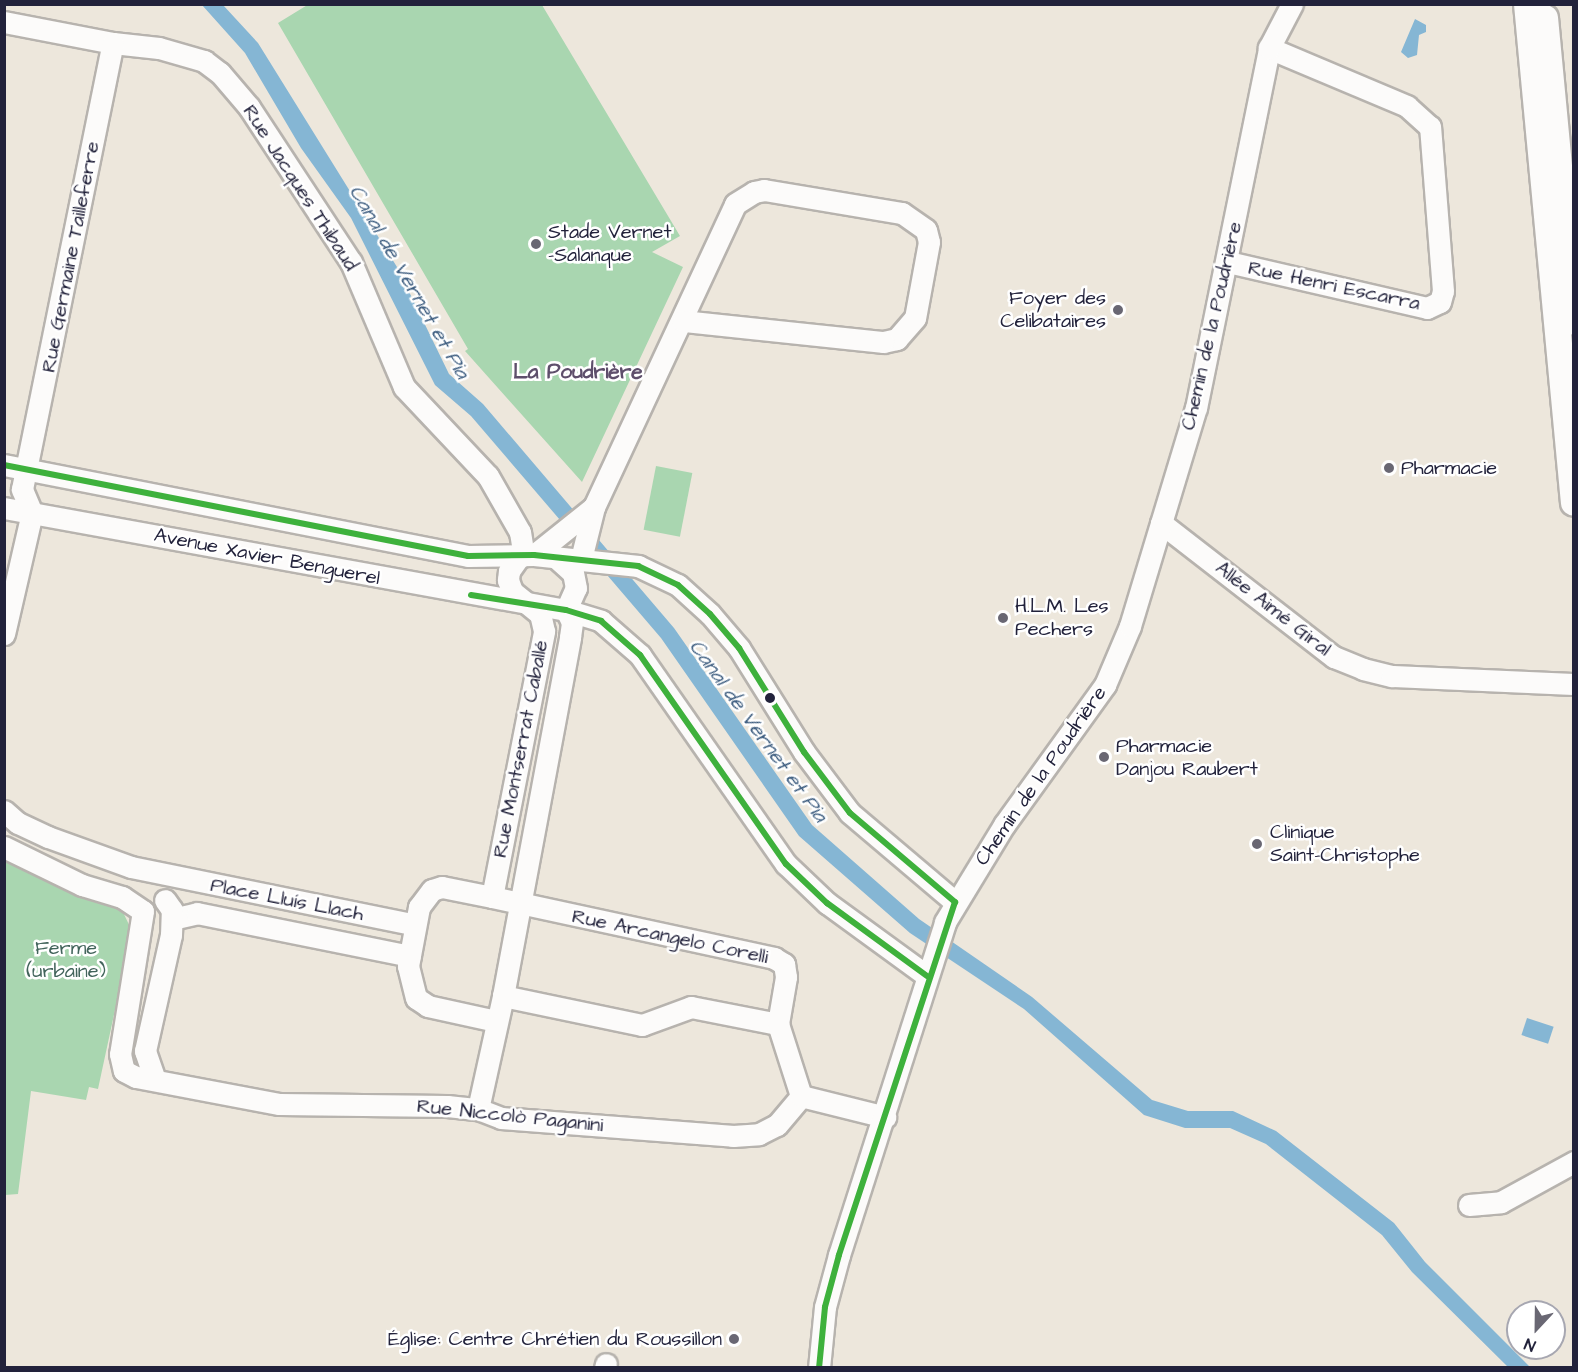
<!DOCTYPE html>
<html>
<head>
<meta charset="utf-8">
<style>
	body { margin:0 }
	#map { position:relative; width:1578px; height:1372px; overflow:hidden; background:#ede7dc; font-family:"Architects Daughter",sans-serif }
	div>[style] { position:absolute }
	.green>* { inset:0; background:#a9d6b0; transform-origin:0 0 }
	.water>* { inset:0; background:#85b6d4; transform-origin:0 0 }
	.roads { filter:drop-shadow(2px 0 #b7b3ae) drop-shadow(-2px 0 #b7b3ae) drop-shadow(0 2px #b7b3ae) drop-shadow(0 -2px #b7b3ae) }
	.minor>* { height:21px; margin:-10.5px; padding:0 10.5px; transform-origin:10.5px; border-radius:10.5px; background:#fcfbfa }
	.tertiary>* { height:26px; margin:-13px; padding:0 13px; transform-origin:13px; border-radius:13px; background:#fcfbfa }
	.bus-1>* { height:6px; margin:-3px; padding:0 3px; transform-origin:3px; border-radius:3px; background:#3eb13c }
	.dots>* { width:16px; height:16px; translate:-50% -50%; box-sizing:border-box; border:3px solid #fff; border-radius:50% }
	span { translate:-50% -50%; white-space:nowrap; text-align:center; line-height:1.15; -webkit-text-stroke:5px #fff; paint-order:stroke }
	.street-label { font-size:20px; color:#22223b }
	.poi-label { font-size:20px; color:#22223b }
	.left { translate:0 -50%; text-align:left }
	.right { translate:-100% -50%; text-align:right }
	.park-label { font-size:20px; color:#42645b }
	.water-label { font-size:21px; color:#3b5b7e; font-style:italic }
	.neighbourhood-label { font-size:21px; color:#5e4f6b; font-weight:700 }
	.frame { position:absolute; inset:0; border:6px solid #22223b; pointer-events:none }
	.north { position:absolute; left:1506px; top:1300px; width:60px; height:60px; box-sizing:border-box; background:#fff; border:2px solid #a7a7b1; border-radius:50%; rotate:202deg; font-size:16px; font-weight:700; line-height:24px; text-align:center; color:#22223b }
	.north::after { content:''; display:block; margin:auto; width:21px; height:27px; background:#696773; clip-path:polygon(50% 0,100% 100%,50% 72%,0 100%) }
</style>
</head>
<body>
<div id="map">
	<div class="green">
		<i style="clip-path:polygon(309px 4px,542px 5px,680px 236px,652px 252px,683px 267px,582px 482px,465px 351px,468px 349px,278px 23px)"></i>
		<i style="left:656px;top:466px;width:37px;height:65px;rotate:11deg"></i>
		<i style="clip-path:polygon(4px 857px,79px 897px,122px 910px,132px 931px,98px 1089px,89px 1087px,86px 1100px,31px 1091px,18px 1194px,5px 1195px)"></i>
	</div>
	<div class="water">
		<i style="clip-path:polygon(202px 5px,223px 5px,258px 43px,397px 267px,449px 374px,483px 404px,674px 628px,812px 825px,919px 919px,1032px 997px,1152px 1100px,1188px 1111px,1233px 1111px,1276px 1131px,1394px 1223px,1425px 1262px,1530px 1367px,1508px 1367px,1412px 1272px,1382px 1235px,1266px 1144px,1230px 1128px,1185px 1128px,1144px 1115px,1024px 1009px,910px 933px,799px 836px,661px 638px,471px 416px,435px 385px,351px 218px,301px 148px,245px 53px)"></i>
		<i style="clip-path:polygon(1415px 19px,1426px 25px,1426px 32px,1419px 35px,1417px 55px,1408px 58px,1401px 52px)"></i>
		<i style="left:1527px;top:1018px;width:28px;height:18px;rotate:18deg"></i>
	</div>
	<div class="roads">
		<div class="minor">
			<i style="left:4px;top:22px;width:111px;rotate:10.9deg"></i>
			<i style="left:113px;top:43px;width:46px;rotate:6.2deg"></i>
			<i style="left:159px;top:48px;width:47px;rotate:16.1deg"></i>
			<i style="left:204px;top:61px;width:20px;rotate:37deg"></i>
			<i style="left:220px;top:73px;width:45px;rotate:49.5deg"></i>
			<i style="left:249px;top:107px;width:186px;rotate:56.7deg"></i>
			<i style="left:351px;top:262px;width:136px;rotate:67deg"></i>
			<i style="left:404px;top:387px;width:122px;rotate:46.7deg"></i>
			<i style="left:488px;top:476px;width:64px;rotate:60.3deg"></i>
			<i style="left:520px;top:532px;width:24px;rotate:81deg"></i>
			<i style="left:1228px;top:262px;width:204px;rotate:13deg"></i>
			<i style="left:1427px;top:308px;width:14px;rotate:-25deg"></i>
			<i style="left:1440px;top:302px;width:11px;rotate:-75deg"></i>
			<i style="left:1443px;top:291px;width:165px;rotate:-94.5deg"></i>
			<i style="left:1430px;top:127px;width:31px;rotate:-138deg"></i>
			<i style="left:1407px;top:106px;width:150px;rotate:-157.2deg"></i>
			<i style="left:4px;top:465px;width:473px;rotate:11.1deg"></i>
			<i style="left:468px;top:556px;width:66px;rotate:-0.9deg"></i>
			<i style="left:534px;top:555px;width:105px;rotate:6deg"></i>
			<i style="left:638px;top:566px;width:44px;rotate:25.4deg"></i>
			<i style="left:678px;top:585px;width:43px;rotate:42.2deg"></i>
			<i style="left:710px;top:614px;width:45px;rotate:49.5deg"></i>
			<i style="left:739px;top:648px;width:123px;rotate:58deg"></i>
			<i style="left:804px;top:752px;width:76px;rotate:53deg"></i>
			<i style="left:850px;top:813px;width:138px;rotate:40.3deg"></i>
			<i style="left:4px;top:508px;width:571px;rotate:10.29deg"></i>
			<i style="left:566px;top:610px;width:37px;rotate:17deg"></i>
			<i style="left:601px;top:621px;width:52px;rotate:41.1deg"></i>
			<i style="left:640px;top:655px;width:255px;rotate:55.1deg"></i>
			<i style="left:786px;top:864px;width:57px;rotate:43.6deg"></i>
			<i style="left:827px;top:903px;width:124px;rotate:36.1deg"></i>
			<i style="left:1161px;top:523px;width:219px;rotate:37.8deg"></i>
			<i style="left:1334px;top:657px;width:31px;rotate:22deg"></i>
			<i style="left:1363px;top:669px;width:30px;rotate:14deg"></i>
			<i style="left:1392px;top:676px;width:182px;rotate:2.5deg"></i>
			<i style="left:534px;top:555px;width:77px;rotate:-38.7deg"></i>
			<i style="left:581px;top:559px;width:54px;rotate:-76deg"></i>
			<i style="left:594px;top:507px;width:334px;rotate:-65deg"></i>
			<i style="left:735px;top:204px;width:22px;rotate:-32deg"></i>
			<i style="left:754px;top:192px;width:10px;rotate:-11deg"></i>
			<i style="left:764px;top:190px;width:140px;rotate:9.5deg"></i>
			<i style="left:902px;top:213px;width:29px;rotate:35deg"></i>
			<i style="left:926px;top:230px;width:12px;rotate:76deg"></i>
			<i style="left:929px;top:242px;width:77px;rotate:100.4deg"></i>
			<i style="left:915px;top:318px;width:28px;rotate:131deg"></i>
			<i style="left:897px;top:339px;width:14px;rotate:168deg"></i>
			<i style="left:883px;top:342px;width:201px;rotate:-174deg"></i>
			<i style="left:4px;top:634px;width:124px;rotate:-77deg"></i>
			<i style="left:32px;top:513px;width:26px;rotate:-113deg"></i>
			<i style="left:22px;top:489px;width:455px;rotate:-78.5deg"></i>
			<i style="left:4px;top:811px;width:18px;rotate:41deg"></i>
			<i style="left:18px;top:823px;width:33px;rotate:25deg"></i>
			<i style="left:48px;top:837px;width:88px;rotate:19.9deg"></i>
			<i style="left:131px;top:867px;width:290px;rotate:11.5deg"></i>
			<i style="left:4px;top:847px;width:87px;rotate:26deg"></i>
			<i style="left:82px;top:885px;width:42px;rotate:16.7deg"></i>
			<i style="left:122px;top:897px;width:25px;rotate:34deg"></i>
			<i style="left:143px;top:911px;width:145px;rotate:99.1deg"></i>
			<i style="left:120px;top:1054px;width:17px;rotate:77deg"></i>
			<i style="left:124px;top:1071px;width:13px;rotate:27deg"></i>
			<i style="left:136px;top:1077px;width:146px;rotate:10.7deg"></i>
			<i style="left:279px;top:1104px;width:168px;rotate:0.7deg"></i>
			<i style="left:447px;top:1106px;width:31px;rotate:6deg"></i>
			<i style="left:478px;top:1109px;width:25px;rotate:21deg"></i>
			<i style="left:501px;top:1118px;width:233px;rotate:4.4deg"></i>
			<i style="left:733px;top:1136px;width:26px;rotate:-4deg"></i>
			<i style="left:759px;top:1134px;width:20px;rotate:-27deg"></i>
			<i style="left:777px;top:1125px;width:38px;rotate:-50deg"></i>
			<i style="left:492px;top:897px;width:271px;rotate:-78.9deg"></i>
			<i style="left:544px;top:631px;width:17px;rotate:-103deg"></i>
			<i style="left:540px;top:614px;width:36px;rotate:-141deg"></i>
			<i style="left:512px;top:591px;width:12px;rotate:-110deg"></i>
			<i style="left:508px;top:580px;width:9px;rotate:-84deg"></i>
			<i style="left:509px;top:571px;width:19px;rotate:-55deg"></i>
			<i style="left:172px;top:919px;width:26px;rotate:-13deg"></i>
			<i style="left:197px;top:913px;width:217px;rotate:11.4deg"></i>
			<i style="left:503px;top:996px;width:142px;rotate:11.8deg"></i>
			<i style="left:642px;top:1025px;width:52px;rotate:-20.2deg"></i>
			<i style="left:691px;top:1007px;width:89px;rotate:11.1deg"></i>
			<i style="left:496px;top:1021px;width:70px;rotate:-167.6deg"></i>
			<i style="left:428px;top:1006px;width:14px;rotate:-146deg"></i>
			<i style="left:416px;top:998px;width:33px;rotate:-104deg"></i>
			<i style="left:408px;top:966px;width:60px;rotate:-79.4deg"></i>
			<i style="left:419px;top:907px;width:21px;rotate:-53deg"></i>
			<i style="left:432px;top:890px;width:10px;rotate:-17deg"></i>
			<i style="left:442px;top:887px;width:51px;rotate:11.3deg"></i>
			<i style="left:492px;top:897px;width:289px;rotate:12.2deg"></i>
			<i style="left:774px;top:958px;width:12px;rotate:31deg"></i>
			<i style="left:784px;top:964px;width:13px;rotate:81deg"></i>
			<i style="left:786px;top:977px;width:48px;rotate:99.7deg"></i>
			<i style="left:778px;top:1024px;width:76px;rotate:72.3deg"></i>
			<i style="left:155px;top:1080px;width:31px;rotate:-109deg"></i>
			<i style="left:145px;top:1051px;width:119px;rotate:-77.4deg"></i>
			<i style="left:171px;top:935px;width:25px;rotate:-88deg"></i>
			<i style="left:172px;top:910px;width:12px;rotate:-125deg"></i>
			<i style="left:801px;top:1096px;width:87px;rotate:14deg"></i>
			<i style="left:478px;top:1109px;width:116px;rotate:-77.5deg"></i>
			<i style="left:503px;top:996px;width:365px;rotate:-79.4deg"></i>
			<i style="left:570px;top:637px;width:15px;rotate:-82deg"></i>
			<i style="left:572px;top:622px;width:13px;rotate:-117deg"></i>
			<i style="left:566px;top:610px;width:24px;rotate:-66deg"></i>
			<i style="left:576px;top:588px;width:15px;rotate:-101deg"></i>
			<i style="left:573px;top:573px;width:24px;rotate:-138deg"></i>
			<i style="left:1469px;top:1205px;width:32px;rotate:-5deg"></i>
			<i style="left:1501px;top:1202px;width:83px;rotate:-28.7deg"></i>
			<i style="left:605px;top:1368px;width:4px;rotate:-76deg"></i>
			<i style="left:819px;top:1368px;width:61px;rotate:-84.4deg"></i>
			<i style="left:825px;top:1307px;width:54px;rotate:-74.9deg"></i>
			<i style="left:839px;top:1255px;width:349px;rotate:-72.3deg"></i>
			<i style="left:945px;top:922px;width:114px;rotate:-58.7deg"></i>
			<i style="left:1004px;top:825px;width:173px;rotate:-54.2deg"></i>
			<i style="left:1105px;top:685px;width:64px;rotate:-67deg"></i>
			<i style="left:1130px;top:626px;width:228px;rotate:-73.2deg"></i>
			<i style="left:1196px;top:408px;width:367px;rotate:-78.5deg"></i>
			<i style="left:1269px;top:48px;width:50px;rotate:-62.4deg"></i>
		</div>
		<div class="tertiary">
			<i style="left:1527px;top:4px;width:501px;rotate:84.62deg"></i>
			<i style="left:1545px;top:18px;width:305px;rotate:84.6deg"></i>
		</div>
	</div>
	<div class="bus-1">
		<i style="left:4px;top:465px;width:473px;rotate:11.1deg"></i>
		<i style="left:468px;top:556px;width:66px;rotate:-0.9deg"></i>
		<i style="left:534px;top:555px;width:105px;rotate:6deg"></i>
		<i style="left:638px;top:566px;width:44px;rotate:25.4deg"></i>
		<i style="left:678px;top:585px;width:43px;rotate:42.2deg"></i>
		<i style="left:710px;top:614px;width:45px;rotate:49.5deg"></i>
		<i style="left:739px;top:648px;width:123px;rotate:58deg"></i>
		<i style="left:804px;top:752px;width:76px;rotate:53deg"></i>
		<i style="left:850px;top:813px;width:138px;rotate:40.3deg"></i>
		<i style="left:955px;top:902px;width:372px;rotate:108.2deg"></i>
		<i style="left:839px;top:1255px;width:54px;rotate:105.1deg"></i>
		<i style="left:825px;top:1307px;width:61px;rotate:95.6deg"></i>
		<i style="left:471px;top:595px;width:96px;rotate:9deg"></i>
		<i style="left:566px;top:610px;width:37px;rotate:17deg"></i>
		<i style="left:601px;top:621px;width:52px;rotate:41.1deg"></i>
		<i style="left:640px;top:655px;width:255px;rotate:55.1deg"></i>
		<i style="left:786px;top:864px;width:57px;rotate:43.6deg"></i>
		<i style="left:827px;top:903px;width:124px;rotate:36.1deg"></i>
	</div>
	<div class="dots">
		<i style="left:536px;top:244px;background:#696773"></i>
		<i style="left:1118px;top:310px;background:#696773"></i>
		<i style="left:1389px;top:468px;background:#696773"></i>
		<i style="left:1003px;top:618px;background:#696773"></i>
		<i style="left:770px;top:698px;background:#22223b"></i>
		<i style="left:1104px;top:757px;background:#696773"></i>
		<i style="left:1257px;top:844px;background:#696773"></i>
		<i style="left:734px;top:1339px;background:#696773"></i>
	</div>
	<div class="street-label">
		<span style="left:300px;top:188px;rotate:57deg">Rue Jacques Thibaud</span>
		<span style="left:71px;top:257px;rotate:-79deg">Rue Germaine Tailleferre</span>
		<span style="left:1334px;top:286px;rotate:12deg">Rue Henri Escarra</span>
		<span style="left:1212px;top:326px;rotate:-77deg">Chemin de la Poudrière</span>
		<span style="left:267px;top:557px;rotate:11deg">Avenue Xavier Benguerel</span>
		<span style="left:1273px;top:609px;rotate:38deg">Allée Aimé Giral</span>
		<span style="left:521px;top:749px;rotate:-79deg">Rue Montserrat Caballé</span>
		<span style="left:1041px;top:776px;rotate:-55deg">Chemin de la Poudrière</span>
		<span style="left:287px;top:900px;rotate:11deg">Place Lluís Llach</span>
		<span style="left:670px;top:937px;rotate:12deg">Rue Arcangelo Corelli</span>
		<span style="left:510px;top:1116px;rotate:6deg">Rue Niccolò Paganini</span>
	</div>
	<div class="poi-label">
		<span class="left" style="left:548px;top:244px">Stade Vernet<br>-Salanque</span>
		<span class="right" style="left:1106px;top:310px">Foyer des<br>Celibataires</span>
		<span class="left" style="left:1401px;top:468px">Pharmacie</span>
		<span class="left" style="left:1015px;top:618px">H.L.M. Les<br>Pechers</span>
		<span class="left" style="left:1116px;top:758px">Pharmacie<br>Danjou Raubert</span>
		<span class="left" style="left:1270px;top:844px">Clinique<br>Saint-Christophe</span>
		<span class="right" style="left:722px;top:1339px">Église: Centre Chrétien du Roussillon</span>
	</div>
	<div class="park-label">
		<span style="left:66px;top:960px">Ferme<br>(urbaine)</span>
	</div>
	<div class="water-label">
		<span style="left:409px;top:282px;rotate:60deg">Canal de Vernet et Pia</span>
		<span style="left:758px;top:731px;rotate:54deg">Canal de Vernet et Pia</span>
	</div>
	<div class="neighbourhood-label">
		<span style="left:578px;top:372px">La Poudrière</span>
	</div>
	<div class="frame"></div>
	<div class="north">N</div>
</div>
</body>
</html>
